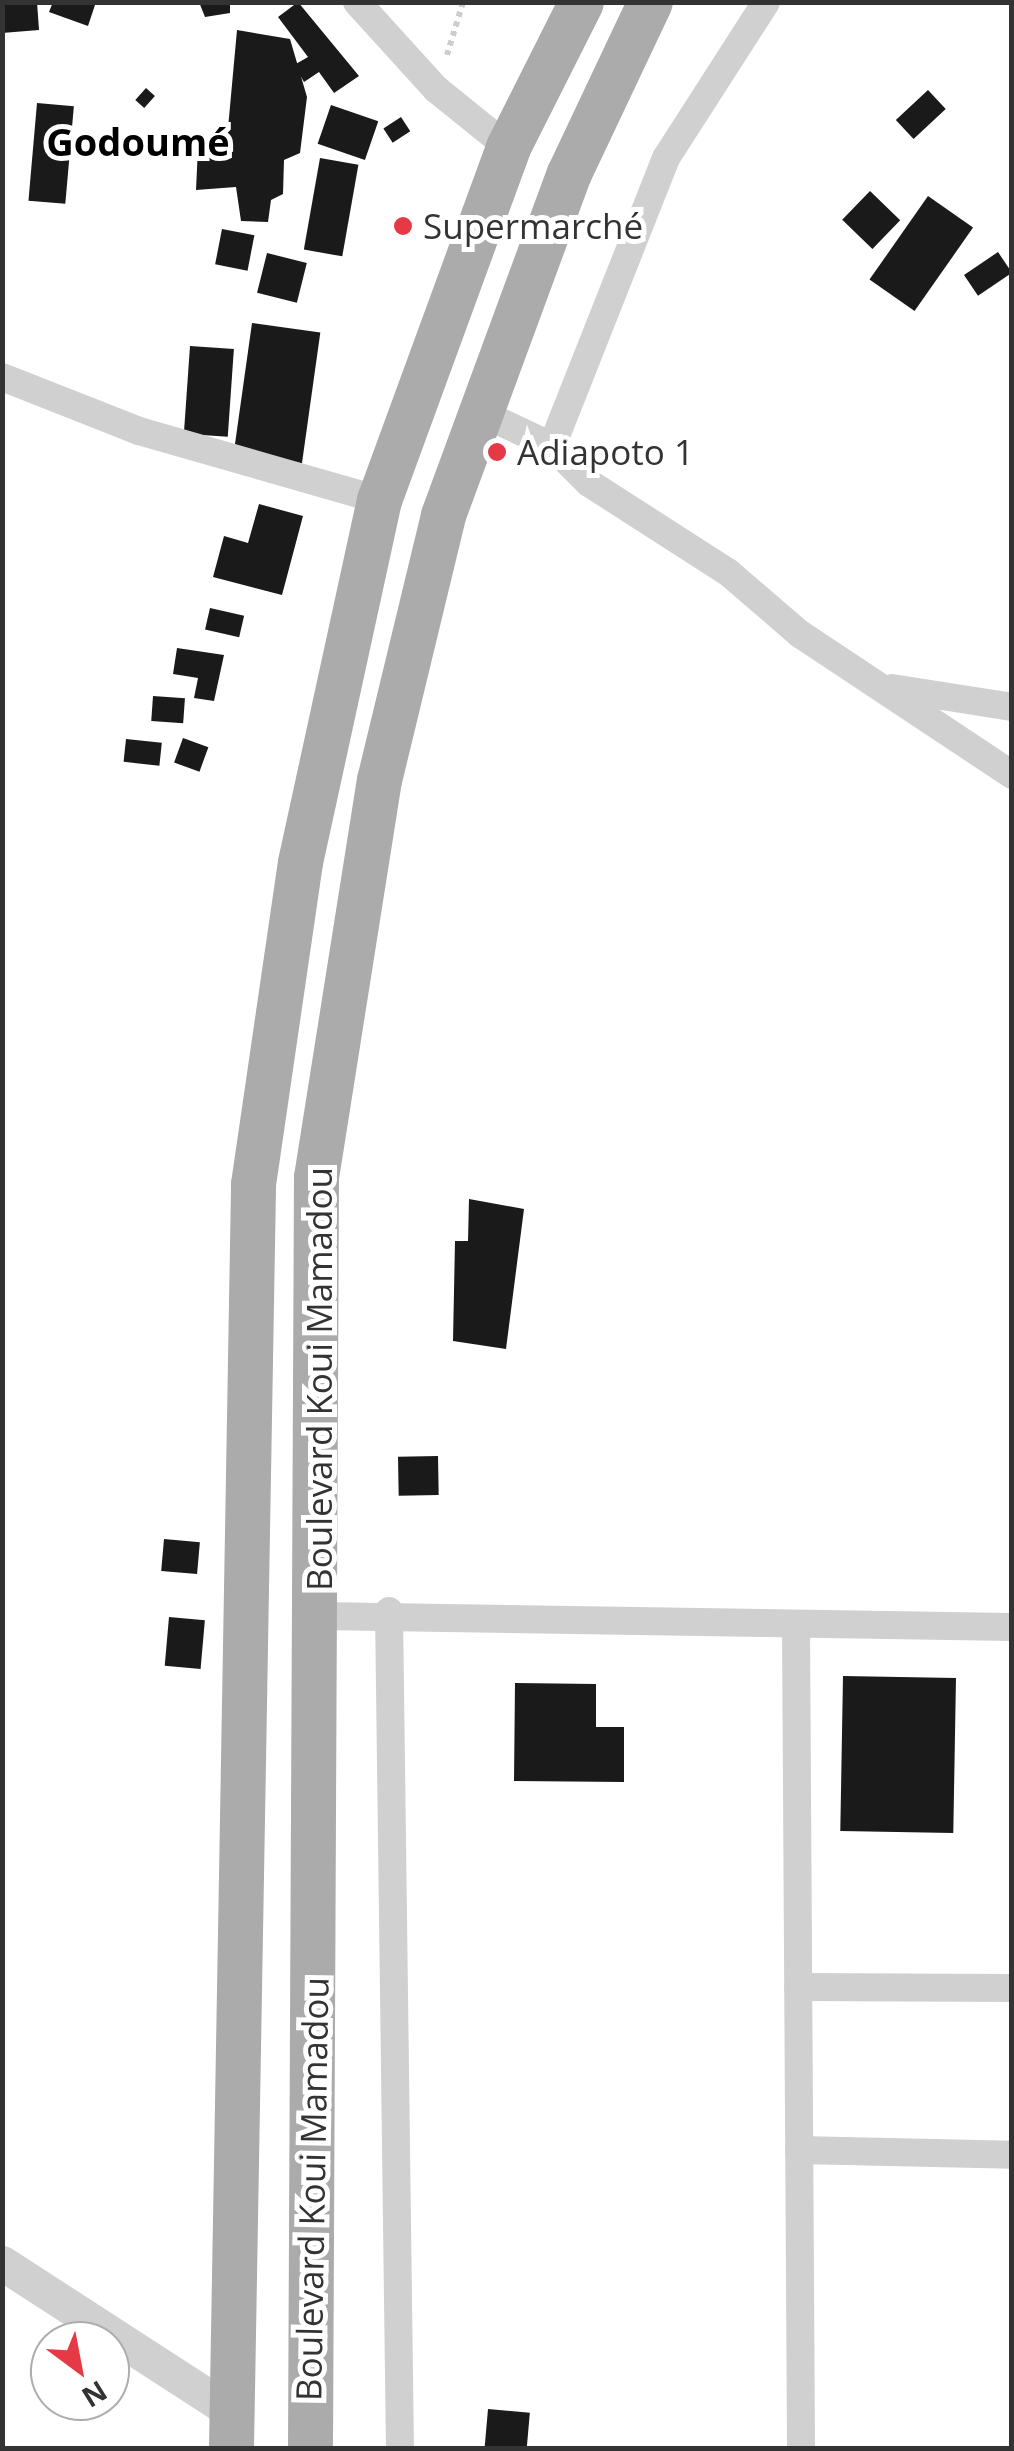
<!DOCTYPE html>
<html>
<head>
<meta charset="utf-8">
<style>
	body { margin:0 }
	#map { position:relative; width:1014px; height:2451px; overflow:hidden; background:#fff; font-family:"Open Sans",sans-serif }
	div>[style] { position:absolute }
	.building>* { inset:0; background:#1a1a1a; transform-origin:0 0 }
	.path>* { height:6px; margin-top:-3px; transform-origin:0; background:repeating-linear-gradient(90deg,#cdcdcd 0 5px,transparent 0 10px) }
	.minor>* { height:28px; margin:-14px; padding:0 14px; transform-origin:14px; border-radius:14px; background:#d0d0d0 }
	.tertiary>* { height:35px; margin:-17.5px; padding:0 17.5px; transform-origin:17.5px; border-radius:17.5px; background:#d0d0d0 }
	.primary>* { height:45px; margin:-22.5px; padding:0 22.5px; transform-origin:22.5px; border-radius:22.5px; background:#ababab }
	.dots>* { width:28px; height:28px; translate:-50% -50%; box-sizing:border-box; border:5px solid #fff; border-radius:50% }
	span { translate:-50% -50%; white-space:nowrap; text-align:center; line-height:1.15; -webkit-text-stroke:10px #fff; paint-order:stroke }
	.poi-label { font-size:35px; color:#333 }
	.left { translate:0 -50%; text-align:left }
	.street-label { font-size:35px; color:#333 }
	.neighbourhood-label { font-size:38px; color:#000; font-weight:700 }
	.frame { position:absolute; inset:0; border:5px solid #333; pointer-events:none }
	.north { position:absolute; left:30px; top:2321px; width:100px; height:100px; box-sizing:border-box; background:#fff; border:2px solid #adadad; border-radius:50%; rotate:148deg; font-size:28px; font-weight:700; line-height:40px; text-align:center; color:#333 }
	.north::after { content:''; display:block; margin:auto; width:35px; height:45px; background:#e63946; clip-path:polygon(50% 0,100% 100%,50% 72%,0 100%) }
</style>
</head>
<body>
<div id="map">
	<div class="building">
		<i style="clip-path:polygon(2px 2px,37px 2px,39px 30px,2px 33px)"></i>
		<i style="clip-path:polygon(53px 2px,96px 2px,88px 26px,49px 12px)"></i>
		<i style="clip-path:polygon(199px 2px,230px 2px,230px 13px,205px 17px)"></i>
		<i style="clip-path:polygon(298px 2px,359px 76px,334px 93px,319px 72px,304px 82px,294px 65px,308px 57px,278px 17px)"></i>
		<i style="clip-path:polygon(237px 30px,290px 39px,307px 97px,300px 153px,284px 160px,283px 194px,271px 200px,268px 222px,241px 221px,236px 187px,196px 190px,198px 147px,226px 150px)"></i>
		<i style="left:146px;top:88px;width:12px;height:16px;rotate:42deg"></i>
		<i style="left:928px;top:90px;width:26px;height:44px;rotate:47deg"></i>
		<i style="left:37px;top:103px;width:37px;height:98px;rotate:5deg"></i>
		<i style="left:331px;top:105px;width:50px;height:41px;rotate:19deg"></i>
		<i style="left:401px;top:117px;width:17px;height:21px;rotate:57deg"></i>
		<i style="left:320px;top:158px;width:39px;height:93px;rotate:10deg"></i>
		<i style="left:870px;top:191px;width:42px;height:40px;rotate:44deg"></i>
		<i style="left:928px;top:196px;width:55px;height:102px;rotate:35deg"></i>
		<i style="left:222px;top:229px;width:33px;height:36px;rotate:11deg"></i>
		<i style="left:998px;top:252px;width:25px;height:41px;rotate:56deg"></i>
		<i style="left:267px;top:253px;width:41px;height:41px;rotate:14deg"></i>
		<i style="left:252px;top:323px;width:69px;height:132px;rotate:8deg"></i>
		<i style="left:190px;top:346px;width:44px;height:88px;rotate:4deg"></i>
		<i style="clip-path:polygon(259px 504px,303px 516px,282px 595px,213px 577px,224px 536px,248px 543px)"></i>
		<i style="left:210px;top:608px;width:35px;height:22px;rotate:13deg"></i>
		<i style="clip-path:polygon(177px 648px,224px 655px,214px 701px,194px 698px,198px 678px,173px 674px)"></i>
		<i style="left:153px;top:696px;width:32px;height:25px;rotate:4deg"></i>
		<i style="left:183px;top:738px;width:27px;height:26px;rotate:20deg"></i>
		<i style="left:126px;top:739px;width:36px;height:23px;rotate:6deg"></i>
		<i style="clip-path:polygon(469px 1199px,524px 1209px,506px 1349px,453px 1341px,455px 1241px,468px 1241px)"></i>
		<i style="left:438px;top:1456px;width:39px;height:40px;rotate:89deg"></i>
		<i style="left:164px;top:1539px;width:36px;height:32px;rotate:5deg"></i>
		<i style="left:169px;top:1617px;width:36px;height:49px;rotate:5deg"></i>
		<i style="left:843px;top:1676px;width:113px;height:155px;rotate:1deg"></i>
		<i style="clip-path:polygon(515px 1683px,596px 1684px,596px 1727px,624px 1727px,624px 1782px,514px 1781px)"></i>
		<i style="left:488px;top:2409px;width:42px;height:39px;rotate:5deg"></i>
	</div>
	<div class="path">
		<i style="left:447px;top:55px;width:55px;rotate:-73.2deg"></i>
	</div>
	<div class="minor">
		<i style="left:357px;top:2px;width:118px;rotate:47.8deg"></i>
		<i style="left:436px;top:89px;width:92px;rotate:38.9deg"></i>
		<i style="left:2px;top:377px;width:147px;rotate:21.5deg"></i>
		<i style="left:139px;top:431px;width:250px;rotate:16deg"></i>
		<i style="left:475px;top:410px;width:85px;rotate:25.1deg"></i>
		<i style="left:552px;top:446px;width:52px;rotate:45deg"></i>
		<i style="left:589px;top:483px;width:166px;rotate:32.7deg"></i>
		<i style="left:729px;top:573px;width:94px;rotate:40.7deg"></i>
		<i style="left:800px;top:634px;width:255px;rotate:33.6deg"></i>
		<i style="left:552px;top:446px;width:310px;rotate:-68.4deg"></i>
		<i style="left:666px;top:158px;width:185px;rotate:-57.3deg"></i>
		<i style="left:892px;top:688px;width:121px;rotate:9deg"></i>
		<i style="left:389px;top:1611px;width:837px;rotate:89.25deg"></i>
		<i style="left:318px;top:1616px;width:694px;rotate:0.91deg"></i>
		<i style="left:796px;top:1625px;width:823px;rotate:89.65deg"></i>
		<i style="left:798px;top:1987px;width:214px;rotate:0.3deg"></i>
		<i style="left:799px;top:2150px;width:213px;rotate:1.3deg"></i>
	</div>
	<div class="tertiary">
		<i style="left:2px;top:2263px;width:274px;rotate:32.9deg"></i>
	</div>
	<div class="primary">
		<i style="left:231px;top:2448px;width:1264px;rotate:-89deg"></i>
		<i style="left:253px;top:1184px;width:325px;rotate:-81.7deg"></i>
		<i style="left:300px;top:862px;width:371px;rotate:-77.7deg"></i>
		<i style="left:379px;top:500px;width:376px;rotate:-69.9deg"></i>
		<i style="left:508px;top:147px;width:162px;rotate:-63.3deg"></i>
		<i style="left:310px;top:2448px;width:1271px;rotate:-89.73deg"></i>
		<i style="left:316px;top:1177px;width:402px;rotate:-81deg"></i>
		<i style="left:379px;top:780px;width:273px;rotate:-76.4deg"></i>
		<i style="left:443px;top:515px;width:364px;rotate:-69.8deg"></i>
		<i style="left:569px;top:173px;width:189px;rotate:-64.7deg"></i>
	</div>
	<div class="dots">
		<i style="left:403px;top:226px;background:#e63946"></i>
		<i style="left:497px;top:452px;background:#e63946"></i>
	</div>
	<div class="poi-label">
		<span class="left" style="left:423px;top:226px">Supermarché</span>
		<span class="left" style="left:517px;top:452px">Adiapoto 1</span>
	</div>
	<div class="street-label">
		<span style="left:319px;top:1379px;rotate:-90deg">Boulevard Koui Mamadou</span>
		<span style="left:312px;top:2189px;rotate:-89deg">Boulevard Koui Mamadou</span>
	</div>
	<div class="neighbourhood-label">
		<span style="left:138px;top:142px">Godoumé</span>
	</div>
	<div class="frame"></div>
	<div class="north">N</div>
</div>
</body>
</html>
